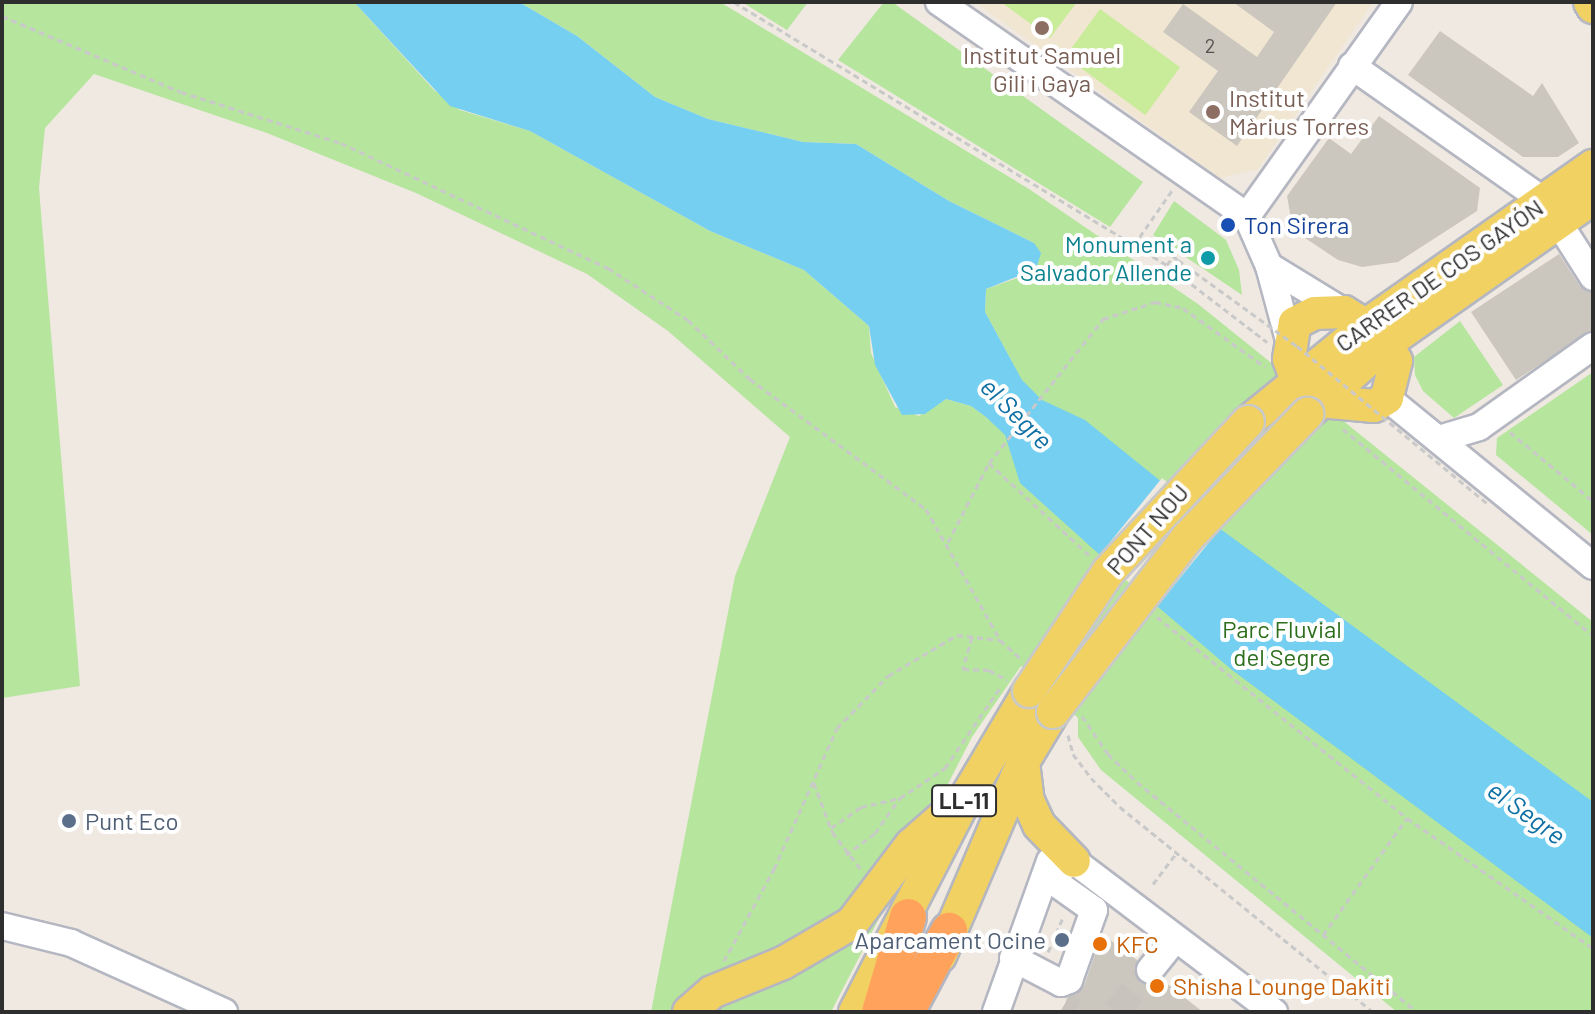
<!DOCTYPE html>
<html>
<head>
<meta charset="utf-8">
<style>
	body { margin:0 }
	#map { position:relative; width:1595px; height:1014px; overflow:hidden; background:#efe9e1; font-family:Barlow,sans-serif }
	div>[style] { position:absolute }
	.education>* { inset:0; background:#f0e6d1 }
	.green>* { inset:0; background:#b6e59e }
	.pitch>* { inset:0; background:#c9ec9a; transform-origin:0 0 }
	.water>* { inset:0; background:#75cff0 }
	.pier>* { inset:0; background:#efe9e1; transform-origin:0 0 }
	.building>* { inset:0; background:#cbc7bf }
	.minor-tunnel>* { height:26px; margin-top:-13px; transform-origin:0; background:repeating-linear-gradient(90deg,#c8c4bd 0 26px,transparent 0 39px) }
	.path>* { height:3px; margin-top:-1.5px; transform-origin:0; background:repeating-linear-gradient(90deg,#c9c9c9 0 6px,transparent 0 10px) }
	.roads { filter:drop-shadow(2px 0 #b4b7c1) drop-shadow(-2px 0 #b4b7c1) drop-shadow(0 2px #b4b7c1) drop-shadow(0 -2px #b4b7c1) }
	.minor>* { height:26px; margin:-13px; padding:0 13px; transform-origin:13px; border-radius:13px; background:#fff }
	.major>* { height:32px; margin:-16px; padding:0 16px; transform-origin:16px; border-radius:16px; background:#f2d163 }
	.highway>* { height:36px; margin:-18px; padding:0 18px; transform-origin:18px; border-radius:18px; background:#ffa35c }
	.path-bridge>* { height:3px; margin-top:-1.5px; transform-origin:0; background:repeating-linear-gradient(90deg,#c9c9c9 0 6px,transparent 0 10px) }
	.bridges { filter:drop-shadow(2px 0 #c9c9c9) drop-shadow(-2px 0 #c9c9c9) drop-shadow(0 2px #c9c9c9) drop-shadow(0 -2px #c9c9c9) }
	.major-bridge>* { height:32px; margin:-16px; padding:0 16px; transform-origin:16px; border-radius:16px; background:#f2d163 }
	.dots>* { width:22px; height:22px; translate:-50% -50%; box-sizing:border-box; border:4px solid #fff; border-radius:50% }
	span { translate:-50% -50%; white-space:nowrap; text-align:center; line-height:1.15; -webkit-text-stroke:8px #fff; paint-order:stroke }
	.number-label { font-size:20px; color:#555452 }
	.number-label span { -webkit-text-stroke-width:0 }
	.shield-label span { padding:2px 6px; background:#fff; border:2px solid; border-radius:6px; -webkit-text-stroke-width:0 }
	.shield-label { font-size:22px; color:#2e2e2e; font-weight:700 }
	.education-label { font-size:24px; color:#785e54 }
	.left { translate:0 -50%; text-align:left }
	.transit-label { font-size:24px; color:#164399 }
	.culture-label { font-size:24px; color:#0d838f }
	.right { translate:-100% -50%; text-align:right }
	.street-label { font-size:24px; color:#2e2e2e }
	.park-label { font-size:24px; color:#2c6e1b }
	.service-label { font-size:24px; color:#4e5e75 }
	.food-label { font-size:24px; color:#c56008 }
	.water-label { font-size:26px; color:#0d6fa3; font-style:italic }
	.frame { position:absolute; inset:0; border:4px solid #2e2e2e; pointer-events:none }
</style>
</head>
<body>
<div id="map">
	<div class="education">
		<i style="clip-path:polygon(975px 2px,1373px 2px,1258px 169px,1220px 178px)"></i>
	</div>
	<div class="green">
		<i style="clip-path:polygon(2px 2px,354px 2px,434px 90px,460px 110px,530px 131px,710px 231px,804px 270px,869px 326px,871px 353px,895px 407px,919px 416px,946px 399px,971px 406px,992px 421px,1020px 377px,985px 312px,986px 289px,1020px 277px,1034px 243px,949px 201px,856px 144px,803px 142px,708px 119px,655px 97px,577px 36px,519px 2px,720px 2px,1029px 189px,1198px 304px,1593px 622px,1593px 1012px,1397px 1012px,1101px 770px,1078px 737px,1078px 718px,1021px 666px,972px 737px,831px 1012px,651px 1012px,735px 576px,790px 437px,668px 331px,587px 274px,416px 193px,267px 133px,94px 74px,45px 128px,39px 188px,80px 686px,2px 698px)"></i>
		<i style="clip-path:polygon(742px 2px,808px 2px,787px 30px)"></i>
		<i style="clip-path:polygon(884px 2px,892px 2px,1143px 182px,1110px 227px,838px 60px)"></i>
		<i style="clip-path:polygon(1174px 201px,1226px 240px,1239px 270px,1242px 295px,1153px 235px)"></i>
		<i style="clip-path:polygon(1460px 321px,1503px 385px,1454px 418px,1423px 391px,1415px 375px,1414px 357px)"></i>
		<i style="clip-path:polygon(1593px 372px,1593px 535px,1496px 455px,1497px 438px)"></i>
	</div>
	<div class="pitch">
		<i style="clip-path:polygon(1001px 2px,1077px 2px,1050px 38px)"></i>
		<i style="left:1100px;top:9px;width:99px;height:59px;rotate:36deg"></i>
	</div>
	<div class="water">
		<i style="clip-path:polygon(354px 2px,519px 2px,577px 36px,655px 97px,708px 119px,803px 142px,856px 144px,949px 201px,1034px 243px,1041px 253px,1036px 269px,986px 289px,985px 312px,1022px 380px,1042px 400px,1085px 420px,1215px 525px,1593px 802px,1593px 938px,1232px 670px,1151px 601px,1020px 483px,1005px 435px,986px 417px,971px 406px,946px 399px,925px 414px,902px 415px,875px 365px,869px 326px,804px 270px,710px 231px,530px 131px,450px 106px)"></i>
	</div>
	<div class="pier">
		<i style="left:1162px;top:478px;width:77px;height:102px;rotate:39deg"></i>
	</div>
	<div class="building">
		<i style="clip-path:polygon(1233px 2px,1337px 2px,1237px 146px,1189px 112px,1218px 71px,1163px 32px,1183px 4px,1257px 57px,1274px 32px)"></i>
		<i style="clip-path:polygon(1440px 31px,1533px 96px,1542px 83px,1579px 143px,1558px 157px,1523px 157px,1408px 75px)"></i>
		<i style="clip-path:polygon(1379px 116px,1480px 188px,1477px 211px,1398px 262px,1362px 267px,1338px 260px,1293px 230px,1287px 196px,1329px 138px,1351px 154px)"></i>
		<i style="clip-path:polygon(1559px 254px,1580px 286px,1593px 293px,1593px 330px,1516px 380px,1471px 312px)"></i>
		<i style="clip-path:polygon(1102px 934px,1137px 960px,1135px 975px,1141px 983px,1155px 985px,1162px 980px,1203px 1012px,1062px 1012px,1067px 998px,1084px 986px)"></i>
	</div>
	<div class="minor-tunnel">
		<i style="left:1064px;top:1005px;width:13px;rotate:32deg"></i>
		<i style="left:1116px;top:1012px;width:54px;rotate:-51deg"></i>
	</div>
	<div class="path">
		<i style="left:734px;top:2px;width:507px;rotate:31.27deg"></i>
		<i style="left:1167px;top:265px;width:11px;rotate:-56deg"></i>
		<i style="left:1173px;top:256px;width:6px;rotate:39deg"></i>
		<i style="left:2px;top:16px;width:194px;rotate:23deg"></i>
		<i style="left:181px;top:92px;width:168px;rotate:17.7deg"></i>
		<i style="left:341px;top:143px;width:295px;rotate:25.1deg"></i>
		<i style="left:608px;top:268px;width:95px;rotate:33deg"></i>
		<i style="left:688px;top:320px;width:86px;rotate:43.6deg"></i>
		<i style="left:750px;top:379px;width:219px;rotate:36.5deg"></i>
		<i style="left:926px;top:509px;width:150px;rotate:60.5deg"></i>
		<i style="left:1000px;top:640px;width:28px;rotate:42deg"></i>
		<i style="left:1134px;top:245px;width:68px;rotate:-55.1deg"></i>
		<i style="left:1168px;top:266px;width:125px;rotate:37.5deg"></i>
		<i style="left:1343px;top:429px;width:325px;rotate:39.6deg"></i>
		<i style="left:1510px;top:432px;width:108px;rotate:39.7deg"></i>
		<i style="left:989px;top:463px;width:136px;rotate:42.6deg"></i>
		<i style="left:948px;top:542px;width:89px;rotate:-62.6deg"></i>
		<i style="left:989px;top:463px;width:184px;rotate:-51.6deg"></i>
		<i style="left:1103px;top:319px;width:55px;rotate:-18.1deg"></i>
		<i style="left:1155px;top:302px;width:29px;rotate:12deg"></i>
		<i style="left:1183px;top:308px;width:101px;rotate:35.7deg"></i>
		<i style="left:1157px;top:617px;width:321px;rotate:38.8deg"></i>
		<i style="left:1407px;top:818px;width:227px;rotate:35deg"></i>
		<i style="left:972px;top:637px;width:33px;rotate:106deg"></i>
		<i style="left:963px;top:669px;width:26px;rotate:2deg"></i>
		<i style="left:989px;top:670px;width:21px;rotate:29deg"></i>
		<i style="left:1082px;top:716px;width:46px;rotate:55.6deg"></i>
		<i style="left:1108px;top:754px;width:40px;rotate:44deg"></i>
		<i style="left:1137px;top:782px;width:362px;rotate:39.4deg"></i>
		<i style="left:1068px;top:735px;width:20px;rotate:75deg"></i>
		<i style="left:1073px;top:754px;width:30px;rotate:53deg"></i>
		<i style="left:1091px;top:778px;width:41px;rotate:45deg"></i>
		<i style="left:1120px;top:807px;width:326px;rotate:39deg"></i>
		<i style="left:814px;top:783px;width:52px;rotate:69.8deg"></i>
		<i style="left:832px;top:832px;width:46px;rotate:52.1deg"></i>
		<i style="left:831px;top:828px;width:37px;rotate:-35deg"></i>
		<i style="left:861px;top:807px;width:40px;rotate:-13deg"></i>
		<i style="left:900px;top:798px;width:54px;rotate:-33.7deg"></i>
		<i style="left:945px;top:768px;width:96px;rotate:-55.6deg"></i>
		<i style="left:846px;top:855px;width:36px;rotate:-37deg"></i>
		<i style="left:875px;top:833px;width:43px;rotate:-54.5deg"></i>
		<i style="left:1153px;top:884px;width:39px;rotate:-53deg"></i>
		<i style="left:1323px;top:935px;width:144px;rotate:-54.3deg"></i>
		<i style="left:1048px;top:952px;width:40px;rotate:-66.6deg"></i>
		<i style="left:724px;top:961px;width:105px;rotate:-61.5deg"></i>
		<i style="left:774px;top:869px;width:154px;rotate:-65.9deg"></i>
		<i style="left:837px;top:728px;width:73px;rotate:-45.6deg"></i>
		<i style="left:888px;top:676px;width:80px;rotate:-30.7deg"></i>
		<i style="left:957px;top:635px;width:43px;rotate:6.6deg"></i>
	</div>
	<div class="roads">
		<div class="minor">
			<i style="left:939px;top:2px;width:375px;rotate:34.8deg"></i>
			<i style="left:1247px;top:216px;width:55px;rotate:66.3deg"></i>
			<i style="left:1269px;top:266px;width:77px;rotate:74.9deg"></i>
			<i style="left:1352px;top:66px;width:235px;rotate:35.1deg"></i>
			<i style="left:1247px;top:216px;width:262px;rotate:-54.6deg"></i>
			<i style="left:1558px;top:222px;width:65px;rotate:57.5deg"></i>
			<i style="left:1269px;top:266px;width:88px;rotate:31.5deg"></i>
			<i style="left:1387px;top:398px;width:266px;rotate:39.2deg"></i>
			<i style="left:1439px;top:439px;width:42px;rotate:-16.7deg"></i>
			<i style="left:1479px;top:427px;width:140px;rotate:-35.4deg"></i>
			<i style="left:1047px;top:877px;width:31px;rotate:-31deg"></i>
			<i style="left:1074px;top:861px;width:251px;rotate:37.1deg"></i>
			<i style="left:2px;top:926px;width:71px;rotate:13.8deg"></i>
			<i style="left:71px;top:943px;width:168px;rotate:24.3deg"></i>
			<i style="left:1013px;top:958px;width:54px;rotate:27.5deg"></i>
			<i style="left:1061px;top:983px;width:9px;rotate:-21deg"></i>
			<i style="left:1069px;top:980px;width:74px;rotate:-70.3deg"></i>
			<i style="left:1094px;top:910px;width:57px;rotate:-144.9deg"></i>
			<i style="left:1150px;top:970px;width:26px;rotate:-51deg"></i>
			<i style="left:996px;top:1012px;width:160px;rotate:-70.3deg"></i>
		</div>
		<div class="major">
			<i style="left:1590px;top:2px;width:6px;rotate:59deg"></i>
			<i style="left:1344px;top:312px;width:44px;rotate:31.9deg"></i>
			<i style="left:1381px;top:335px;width:30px;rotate:60deg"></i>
			<i style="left:1396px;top:361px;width:38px;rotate:104deg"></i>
			<i style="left:1387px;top:398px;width:15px;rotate:148deg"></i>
			<i style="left:1374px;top:406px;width:54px;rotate:-174.7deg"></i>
			<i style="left:1320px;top:401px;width:33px;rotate:-136deg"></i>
			<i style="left:1296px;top:378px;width:20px;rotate:-110deg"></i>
			<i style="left:1289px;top:359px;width:36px;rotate:-81deg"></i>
			<i style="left:1295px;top:323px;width:22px;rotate:-27deg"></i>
			<i style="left:1315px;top:313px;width:29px;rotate:-2deg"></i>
			<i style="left:1307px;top:414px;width:107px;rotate:-41.6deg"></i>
			<i style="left:1387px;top:343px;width:252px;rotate:-35.1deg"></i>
			<i style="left:1248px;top:422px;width:155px;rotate:-39.2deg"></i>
			<i style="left:1368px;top:324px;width:275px;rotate:-35.1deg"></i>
			<i style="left:1023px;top:762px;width:39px;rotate:83deg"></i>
			<i style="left:1028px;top:801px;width:26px;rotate:65deg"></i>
			<i style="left:1039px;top:825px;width:50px;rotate:45.8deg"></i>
			<i style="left:940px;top:956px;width:211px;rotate:-66.8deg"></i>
			<i style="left:1023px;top:762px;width:58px;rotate:-59deg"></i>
			<i style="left:689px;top:1012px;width:30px;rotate:-41deg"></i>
			<i style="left:712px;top:992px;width:77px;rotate:-22.2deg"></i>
			<i style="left:783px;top:963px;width:80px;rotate:-30.1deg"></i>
			<i style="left:852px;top:923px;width:98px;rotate:-52.9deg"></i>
			<i style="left:911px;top:845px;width:64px;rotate:-41.2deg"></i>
			<i style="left:855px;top:1012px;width:240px;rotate:-62.7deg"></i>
			<i style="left:965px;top:799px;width:126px;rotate:-59.3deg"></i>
		</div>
		<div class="highway">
			<i style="left:880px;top:1012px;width:99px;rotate:-73.6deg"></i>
			<i style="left:906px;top:1012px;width:92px;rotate:-62deg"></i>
		</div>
	</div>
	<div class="path-bridge">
		<i style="left:1178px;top:260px;width:147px;rotate:35.9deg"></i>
		<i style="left:1297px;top:346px;width:246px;rotate:39.6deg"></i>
	</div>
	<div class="bridges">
		<div class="major-bridge">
			<i style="left:1029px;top:691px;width:143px;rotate:-56.4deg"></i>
			<i style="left:1108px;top:572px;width:205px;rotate:-47deg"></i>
			<i style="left:1053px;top:712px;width:220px;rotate:-52.4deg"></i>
			<i style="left:1187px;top:538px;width:173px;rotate:-45.9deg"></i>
		</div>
	</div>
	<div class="dots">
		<i style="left:1042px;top:28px;background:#8d6e63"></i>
		<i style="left:1213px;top:112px;background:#8d6e63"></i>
		<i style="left:1228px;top:225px;background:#1a4fb4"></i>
		<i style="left:1208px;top:258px;background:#0f9aa8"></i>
		<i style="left:69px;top:821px;background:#5c6f8a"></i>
		<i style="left:1062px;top:940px;background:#5c6f8a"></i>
		<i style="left:1100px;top:944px;background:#e8710a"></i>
		<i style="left:1157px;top:986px;background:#e8710a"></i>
	</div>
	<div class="number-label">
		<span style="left:1210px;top:45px">2</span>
	</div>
	<div class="shield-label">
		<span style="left:964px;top:801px">LL-11</span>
	</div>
	<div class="education-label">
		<span style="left:1042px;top:69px">Institut Samuel<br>Gili i Gaya</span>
		<span class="left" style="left:1229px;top:112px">Institut<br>Màrius Torres</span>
	</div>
	<div class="transit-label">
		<span class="left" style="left:1244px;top:225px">Ton Sirera</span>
	</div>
	<div class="culture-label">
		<span class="right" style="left:1192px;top:258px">Monument a<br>Salvador Allende</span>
	</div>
	<div class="street-label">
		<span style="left:1439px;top:275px;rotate:-35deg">CARRER DE COS GAYÓN</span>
		<span style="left:1147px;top:529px;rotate:-49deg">PONT NOU</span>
	</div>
	<div class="park-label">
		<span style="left:1282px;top:643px">Parc Fluvial<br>del Segre</span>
	</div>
	<div class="service-label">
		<span class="left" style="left:85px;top:821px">Punt Eco</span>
		<span class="right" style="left:1046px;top:940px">Aparcament Ocine</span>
	</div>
	<div class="food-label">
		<span class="left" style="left:1116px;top:944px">KFC</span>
		<span class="left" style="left:1173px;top:986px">Shisha Lounge Dakiti</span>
	</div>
	<div class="water-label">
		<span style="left:1017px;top:413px;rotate:45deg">el Segre</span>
		<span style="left:1527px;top:812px;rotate:36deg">el Segre</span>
	</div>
	<div class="frame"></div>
</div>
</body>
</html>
